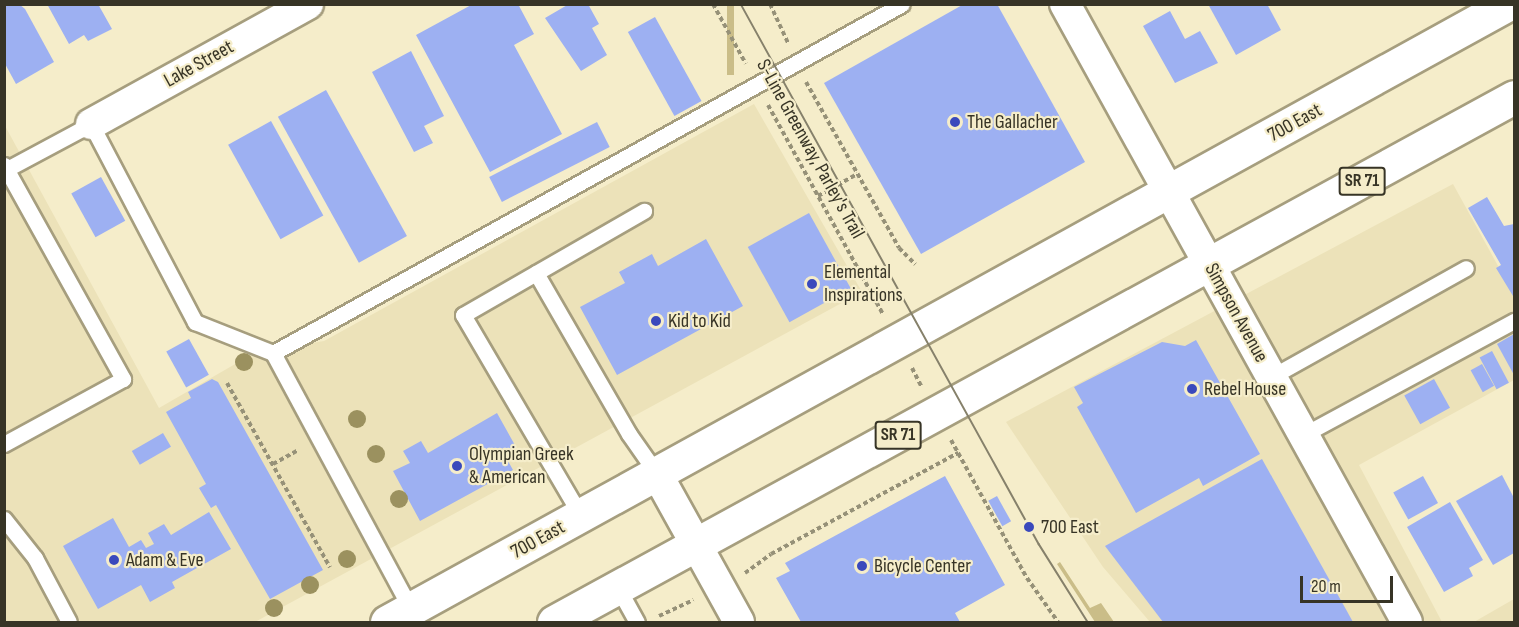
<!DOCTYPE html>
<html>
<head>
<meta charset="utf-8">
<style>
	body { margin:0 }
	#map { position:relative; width:1519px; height:627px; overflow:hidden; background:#f5edca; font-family:"Sofia Sans Condensed",sans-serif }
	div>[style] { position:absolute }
	.built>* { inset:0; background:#ece2b9 }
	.green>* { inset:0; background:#cabd88; transform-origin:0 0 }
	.building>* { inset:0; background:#9db0f2; transform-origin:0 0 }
	.path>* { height:4px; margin-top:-2px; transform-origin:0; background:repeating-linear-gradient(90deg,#969178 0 4.5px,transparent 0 7.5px) }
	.roads { filter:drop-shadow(2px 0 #a69e7e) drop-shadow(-2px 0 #a69e7e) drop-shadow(0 2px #a69e7e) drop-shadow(0 -2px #a69e7e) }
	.lane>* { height:15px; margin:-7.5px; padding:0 7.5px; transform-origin:7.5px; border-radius:7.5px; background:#fff }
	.street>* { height:30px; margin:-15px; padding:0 15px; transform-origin:15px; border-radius:15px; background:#fff }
	.primary>* { height:33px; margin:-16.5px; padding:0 16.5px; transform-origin:16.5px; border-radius:16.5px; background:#fff }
	.tram>* { height:1.5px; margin:-0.75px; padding:0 0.75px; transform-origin:0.75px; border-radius:0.75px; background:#86816b }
	.trees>* { width:18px; height:18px; margin:-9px; border-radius:50%; background:#9b915f }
	.dots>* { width:16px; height:16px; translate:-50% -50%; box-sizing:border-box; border:3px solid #f5edca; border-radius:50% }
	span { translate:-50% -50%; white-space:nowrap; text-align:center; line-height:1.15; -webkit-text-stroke:4.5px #f5edca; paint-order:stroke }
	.shield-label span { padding:2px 4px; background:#f5edca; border:2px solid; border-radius:4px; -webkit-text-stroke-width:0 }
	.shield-label { font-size:18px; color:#373426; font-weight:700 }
	.street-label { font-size:20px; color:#373426 }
	.poi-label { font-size:20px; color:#373426 }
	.left { translate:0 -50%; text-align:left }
	.frame { position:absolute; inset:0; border:6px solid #373426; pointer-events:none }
	.scale { position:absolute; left:1300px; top:576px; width:93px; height:27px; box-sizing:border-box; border:3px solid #373426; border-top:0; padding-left:8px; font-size:18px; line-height:21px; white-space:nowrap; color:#373426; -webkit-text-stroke:4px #f5edca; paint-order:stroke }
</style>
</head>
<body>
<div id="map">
	<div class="built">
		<i style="clip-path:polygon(754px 104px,862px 292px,255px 622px,5px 622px,4px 124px,159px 408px,256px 352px,324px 341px)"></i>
		<i style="clip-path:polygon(1453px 184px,1514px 295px,1514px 380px,1359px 465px,1442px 622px,1150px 622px,1103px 567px,1006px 422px)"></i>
		<i style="clip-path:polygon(1514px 599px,1514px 622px,1473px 622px,1474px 622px)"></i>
	</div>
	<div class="green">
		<i style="left:727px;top:5px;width:7px;height:70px"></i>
		<i style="clip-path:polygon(1060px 562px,1090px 608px,1101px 603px,1114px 622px,1095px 622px,1057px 564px)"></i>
	</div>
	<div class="building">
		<i style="clip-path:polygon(4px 4px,19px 4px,25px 9px,54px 62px,16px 84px,4px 62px)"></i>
		<i style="clip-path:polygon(47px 4px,98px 4px,112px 29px,88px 41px,84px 35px,69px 44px)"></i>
		<i style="clip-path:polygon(473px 4px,518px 4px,534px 34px,514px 45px,562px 134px,490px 172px,416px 35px)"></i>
		<i style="clip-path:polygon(569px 4px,588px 4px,599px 24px,592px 28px,607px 55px,581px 71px,545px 18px)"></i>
		<i style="clip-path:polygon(964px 4px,997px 4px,1085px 162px,921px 254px,824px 83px)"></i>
		<i style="clip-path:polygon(1208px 4px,1267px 4px,1281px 30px,1236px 55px)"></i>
		<i style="clip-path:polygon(1170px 11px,1185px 39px,1200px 31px,1218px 63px,1175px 83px,1143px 26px)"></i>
		<i style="left:655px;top:17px;width:96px;height:31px;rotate:61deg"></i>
		<i style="clip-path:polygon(411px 51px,444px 116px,424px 126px,433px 143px,414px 152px,372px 72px)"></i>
		<i style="left:326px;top:90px;width:167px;height:55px;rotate:61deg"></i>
		<i style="left:271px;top:121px;width:108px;height:49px;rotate:61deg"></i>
		<i style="left:597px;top:122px;width:28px;height:121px;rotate:63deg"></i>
		<i style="left:101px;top:177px;width:50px;height:34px;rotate:61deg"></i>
		<i style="clip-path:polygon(1487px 197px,1504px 226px,1514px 224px,1513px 296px,1496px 268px,1501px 265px,1468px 208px)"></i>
		<i style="left:809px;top:213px;width:86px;height:70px;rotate:61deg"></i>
		<i style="clip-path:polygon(706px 239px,743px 306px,617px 375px,580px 307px,625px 283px,619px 272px,652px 254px,658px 266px)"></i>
		<i style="clip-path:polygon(1514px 334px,1514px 375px,1497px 344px)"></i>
		<i style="left:189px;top:339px;width:41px;height:26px;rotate:61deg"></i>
		<i style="clip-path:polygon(1196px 340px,1260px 454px,1203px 486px,1199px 478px,1136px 513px,1077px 407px,1083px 403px,1074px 387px,1162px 342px,1185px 346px)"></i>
		<i style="left:1492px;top:351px;width:36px;height:14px;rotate:62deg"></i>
		<i style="left:1482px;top:364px;width:25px;height:13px;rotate:61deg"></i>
		<i style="clip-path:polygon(212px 379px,218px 382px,323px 570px,270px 599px,216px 505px,211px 508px,199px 488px,206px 484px,166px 412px,191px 398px,188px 392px)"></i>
		<i style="left:1434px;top:379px;width:33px;height:34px;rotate:61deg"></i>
		<i style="clip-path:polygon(497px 413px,516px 447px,504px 454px,513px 470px,420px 521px,393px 471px,410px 463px,403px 451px,421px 441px,428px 453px)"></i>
		<i style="left:163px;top:433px;width:16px;height:36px;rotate:60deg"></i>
		<i style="clip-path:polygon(1262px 459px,1353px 622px,1163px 622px,1105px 546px)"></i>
		<i style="clip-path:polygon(1502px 475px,1514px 498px,1514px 553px,1493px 565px,1456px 501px)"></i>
		<i style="clip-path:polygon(945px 476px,1005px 585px,955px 613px,960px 622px,801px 622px,776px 578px,790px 571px,785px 563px)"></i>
		<i style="left:1423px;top:476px;width:31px;height:34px;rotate:61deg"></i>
		<i style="left:997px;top:496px;width:29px;height:10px;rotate:61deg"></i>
		<i style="clip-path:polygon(1450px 502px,1483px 560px,1469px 568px,1473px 576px,1444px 592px,1407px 527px)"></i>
		<i style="clip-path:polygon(209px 512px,231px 549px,172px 582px,175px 588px,150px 602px,141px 585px,98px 609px,63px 546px,113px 518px,129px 547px,141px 540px,146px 548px,154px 544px,148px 533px,164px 524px,171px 535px)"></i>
	</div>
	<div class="path">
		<i style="left:713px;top:4px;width:68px;rotate:61.2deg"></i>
		<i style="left:770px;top:4px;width:43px;rotate:65.2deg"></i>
		<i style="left:806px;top:82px;width:190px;rotate:60.7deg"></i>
		<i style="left:899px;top:248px;width:23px;rotate:45deg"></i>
		<i style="left:768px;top:105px;width:239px;rotate:61.2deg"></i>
		<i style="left:818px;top:196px;width:45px;rotate:-29.4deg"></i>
		<i style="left:912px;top:368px;width:20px;rotate:63deg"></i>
		<i style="left:227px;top:383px;width:211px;rotate:60.8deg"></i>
		<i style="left:951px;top:440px;width:158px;rotate:61.2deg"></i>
		<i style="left:1027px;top:578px;width:54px;rotate:54.8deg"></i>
		<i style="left:273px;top:464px;width:29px;rotate:-29deg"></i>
		<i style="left:745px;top:573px;width:32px;rotate:-36deg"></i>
		<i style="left:771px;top:554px;width:213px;rotate:-28.4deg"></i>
		<i style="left:659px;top:616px;width:38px;rotate:-25deg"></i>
	</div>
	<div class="roads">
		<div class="lane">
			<i style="left:4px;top:165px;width:245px;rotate:60.9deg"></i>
			<i style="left:123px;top:379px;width:136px;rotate:151.4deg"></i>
			<i style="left:7px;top:169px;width:95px;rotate:-28.2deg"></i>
			<i style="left:91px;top:124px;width:224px;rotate:62.3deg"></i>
			<i style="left:195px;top:322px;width:84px;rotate:21.7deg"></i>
			<i style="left:273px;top:353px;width:291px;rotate:61.7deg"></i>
			<i style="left:536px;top:273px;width:186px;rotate:60deg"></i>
			<i style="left:629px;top:434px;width:49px;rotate:55deg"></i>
			<i style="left:273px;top:353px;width:719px;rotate:-29.02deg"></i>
			<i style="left:1271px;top:377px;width:223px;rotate:-29.2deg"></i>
			<i style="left:1303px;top:435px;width:240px;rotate:-28.4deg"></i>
			<i style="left:581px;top:516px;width:233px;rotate:-120.4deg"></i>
			<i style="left:463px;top:315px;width:209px;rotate:-29.9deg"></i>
			<i style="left:4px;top:519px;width:50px;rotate:51.5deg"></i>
			<i style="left:35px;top:558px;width:72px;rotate:62deg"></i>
			<i style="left:618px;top:588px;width:39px;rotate:61deg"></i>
		</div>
		<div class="street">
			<i style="left:1065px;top:4px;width:706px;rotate:61.04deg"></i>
			<i style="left:91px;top:124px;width:248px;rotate:-28.9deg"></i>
			<i style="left:657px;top:474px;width:169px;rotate:61deg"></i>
		</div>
		<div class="primary">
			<i style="left:387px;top:622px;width:1280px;rotate:-28.87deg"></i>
			<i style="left:554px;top:622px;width:1094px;rotate:-28.67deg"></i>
		</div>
	</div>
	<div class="tram">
		<i style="left:741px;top:4px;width:617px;rotate:61.11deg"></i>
		<i style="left:1039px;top:544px;width:92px;rotate:57.9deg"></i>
	</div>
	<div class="trees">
		<i style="left:244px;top:362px"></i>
		<i style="left:357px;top:419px"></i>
		<i style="left:376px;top:454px"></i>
		<i style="left:399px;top:499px"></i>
		<i style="left:347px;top:559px"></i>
		<i style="left:310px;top:585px"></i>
		<i style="left:274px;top:608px"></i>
	</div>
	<div class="dots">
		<i style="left:955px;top:122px;background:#3a49bc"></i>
		<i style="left:812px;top:284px;background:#3a49bc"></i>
		<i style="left:656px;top:321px;background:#3a49bc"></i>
		<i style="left:1192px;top:389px;background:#3a49bc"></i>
		<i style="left:457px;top:466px;background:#3a49bc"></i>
		<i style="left:1029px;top:527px;background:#3a49bc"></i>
		<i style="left:114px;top:560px;background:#3a49bc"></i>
		<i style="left:862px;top:566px;background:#3a49bc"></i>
	</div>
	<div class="shield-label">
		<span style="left:1362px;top:181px">SR 71</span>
		<span style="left:898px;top:435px">SR 71</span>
	</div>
	<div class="street-label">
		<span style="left:199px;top:64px;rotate:-29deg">Lake Street</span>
		<span style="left:1295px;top:123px;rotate:-29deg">700 East</span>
		<span style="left:810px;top:149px;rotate:61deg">S-Line Greenway, Parley's Trail</span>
		<span style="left:1236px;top:313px;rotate:61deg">Simpson Avenue</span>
		<span style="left:538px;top:540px;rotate:-29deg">700 East</span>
	</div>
	<div class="poi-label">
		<span class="left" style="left:967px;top:122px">The Gallacher</span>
		<span class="left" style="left:824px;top:284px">Elemental<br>Inspirations</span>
		<span class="left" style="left:668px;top:321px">Kid to Kid</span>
		<span class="left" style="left:1204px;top:389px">Rebel House</span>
		<span class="left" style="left:469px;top:466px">Olympian Greek<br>&amp; American</span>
		<span class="left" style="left:1041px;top:527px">700 East</span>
		<span class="left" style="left:126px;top:560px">Adam &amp; Eve</span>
		<span class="left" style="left:874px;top:566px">Bicycle Center</span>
	</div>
	<div class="frame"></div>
	<div class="scale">20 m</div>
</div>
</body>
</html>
